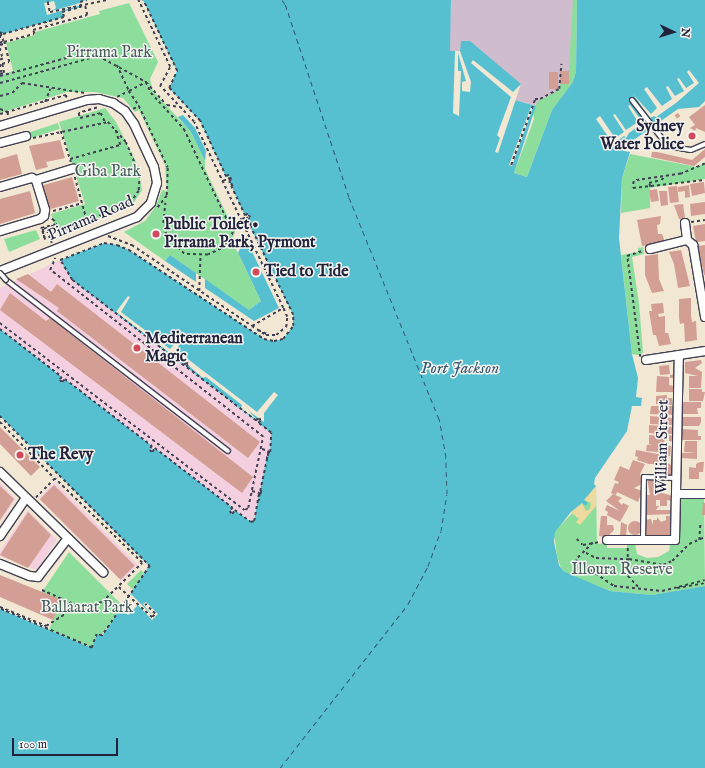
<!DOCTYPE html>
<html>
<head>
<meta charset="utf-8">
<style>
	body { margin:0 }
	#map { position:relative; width:705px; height:768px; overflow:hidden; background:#f1e7d2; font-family:"IM FELL English",serif }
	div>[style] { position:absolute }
	.built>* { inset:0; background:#f3cfdf; transform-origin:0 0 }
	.industrial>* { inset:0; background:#cfbdce }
	.green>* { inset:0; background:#8dde9d; transform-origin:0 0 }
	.sand>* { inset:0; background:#eeda9e }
	.water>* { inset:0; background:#56c0d1 }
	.pier>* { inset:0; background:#f1e7d2 }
	.ferry>* { height:1px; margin-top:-0.5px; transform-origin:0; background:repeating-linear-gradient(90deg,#345970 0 5px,transparent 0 9px) }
	.building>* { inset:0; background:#d39e94; transform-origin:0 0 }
	.round { border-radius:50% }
	.path>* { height:1.5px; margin-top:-0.75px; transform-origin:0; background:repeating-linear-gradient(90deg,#414052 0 3px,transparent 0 6px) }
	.roads { filter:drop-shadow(1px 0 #414052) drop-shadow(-1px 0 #414052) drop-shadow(0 1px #414052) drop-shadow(0 -1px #414052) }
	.lane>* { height:4px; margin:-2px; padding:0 2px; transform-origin:2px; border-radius:2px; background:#fff }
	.street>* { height:8px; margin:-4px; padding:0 4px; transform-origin:4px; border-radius:4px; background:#fff }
	.bridges { filter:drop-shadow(1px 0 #414052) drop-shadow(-1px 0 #414052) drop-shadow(0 1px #414052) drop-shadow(0 -1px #414052) }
	.lane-bridge>* { height:4px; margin:-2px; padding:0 2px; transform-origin:2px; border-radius:2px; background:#fff }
	.dots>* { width:11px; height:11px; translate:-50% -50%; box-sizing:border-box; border:2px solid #f6f6f2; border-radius:50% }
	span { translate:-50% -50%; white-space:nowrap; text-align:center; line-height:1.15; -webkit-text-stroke:3px #f6f6f2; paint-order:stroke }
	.park-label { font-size:16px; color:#425a58 }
	.poi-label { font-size:16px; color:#22223b; font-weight:700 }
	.right { translate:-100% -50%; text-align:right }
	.left { translate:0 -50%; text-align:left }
	.street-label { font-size:16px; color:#22223b }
	.water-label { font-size:17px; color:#345970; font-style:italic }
	.north { position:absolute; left:653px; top:12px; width:40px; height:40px; -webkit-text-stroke:3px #f6f6f2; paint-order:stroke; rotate:94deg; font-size:11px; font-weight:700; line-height:16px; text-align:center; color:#22223b }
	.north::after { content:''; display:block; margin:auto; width:14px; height:18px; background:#22223b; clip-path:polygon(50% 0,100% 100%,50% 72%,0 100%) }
	.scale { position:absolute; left:12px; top:738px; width:106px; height:18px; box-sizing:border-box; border:2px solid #22223b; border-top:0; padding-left:5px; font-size:12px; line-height:14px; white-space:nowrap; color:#22223b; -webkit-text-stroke:3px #f6f6f2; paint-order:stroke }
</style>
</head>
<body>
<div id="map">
	<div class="built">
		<i style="clip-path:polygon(60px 260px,72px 280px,183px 365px,186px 363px,188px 364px,186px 367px,256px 421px,258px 419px,261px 420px,258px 423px,271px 433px,270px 450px,260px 491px,262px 492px,259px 494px,253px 522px,235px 510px,232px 514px,155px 449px,152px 452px,150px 450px,152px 446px,65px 379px,62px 382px,60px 380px,62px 377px,0 329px,0 288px)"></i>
		<i style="left:55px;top:482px;width:117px;height:23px;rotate:45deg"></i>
		<i style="clip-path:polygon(0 483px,16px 499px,0 522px)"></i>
		<i style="clip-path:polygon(28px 510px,57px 540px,36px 570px,0 556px,0 551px)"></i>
	</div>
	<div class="industrial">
		<i style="clip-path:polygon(451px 0,577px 0,573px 82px,552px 110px,515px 100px,460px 51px,449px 51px)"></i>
	</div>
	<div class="green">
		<i style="clip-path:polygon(573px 0,577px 0,576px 71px,573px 82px,552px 110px,527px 177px,514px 173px,534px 119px,533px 111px,538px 101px,558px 91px,560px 84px,568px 84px)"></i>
		<i style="clip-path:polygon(129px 3px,158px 62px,150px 79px,153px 91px,191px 132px,205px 161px,205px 169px,235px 232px,232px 241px,261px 301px,249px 310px,170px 255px,165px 261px,124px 232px,145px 221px,156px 206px,162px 190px,167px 191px,165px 165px,139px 110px,135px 112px,123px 98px,95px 92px,67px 92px,0 113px,0 75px,13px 71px,6px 43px,35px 35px,35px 32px,100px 14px,99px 11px)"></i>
		<i style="clip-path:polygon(105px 108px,116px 122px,137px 164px,142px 190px,133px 204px,58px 234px,51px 214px,85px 204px,59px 122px)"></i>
		<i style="left:58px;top:123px;width:6px;height:31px;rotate:72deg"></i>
		<i style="clip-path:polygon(630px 154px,697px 167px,705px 162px,705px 179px,650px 188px,650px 208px,621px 213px,622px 178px)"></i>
		<i style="clip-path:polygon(36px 230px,40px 239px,9px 252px,4px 239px)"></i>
		<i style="clip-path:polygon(643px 247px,644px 254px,632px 257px,639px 303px,643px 353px,637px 355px,632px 354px,621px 255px,638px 252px,638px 248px)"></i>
		<i style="clip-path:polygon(596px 486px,597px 544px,607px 543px,607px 548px,627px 548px,627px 543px,635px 543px,637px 554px,647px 558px,658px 557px,669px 551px,678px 497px,704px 497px,705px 586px,652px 595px,610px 591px,562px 571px,557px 556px,554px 532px,582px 503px,585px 506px,584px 500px)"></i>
		<i style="clip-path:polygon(69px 552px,123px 606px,92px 648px,49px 630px,61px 600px,42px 592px)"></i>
		<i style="clip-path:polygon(141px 570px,144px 573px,133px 590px,127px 584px)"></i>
	</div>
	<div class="sand">
		<i style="clip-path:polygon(596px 486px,596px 506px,580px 525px,576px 522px,579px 519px,571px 512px,582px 503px,586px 511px,590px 509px,591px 503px,584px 500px)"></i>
	</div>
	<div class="water">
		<i style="clip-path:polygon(0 0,87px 0,80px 2px,81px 7px,62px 12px,64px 17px,3px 34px,0 32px)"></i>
		<i style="clip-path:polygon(143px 0,451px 0,450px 51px,460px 51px,461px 41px,470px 41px,521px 84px,515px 100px,536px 106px,514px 173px,527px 177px,552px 110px,573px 82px,576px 71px,577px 0,705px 0,705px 101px,699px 107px,678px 109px,625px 146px,620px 147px,624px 151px,630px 152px,622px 178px,619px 238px,632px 354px,638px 378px,636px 397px,642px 398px,641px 406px,632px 406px,627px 431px,595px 478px,594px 484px,596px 486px,584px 500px,588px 503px,585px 506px,582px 503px,571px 512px,555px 532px,554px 542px,559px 565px,563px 571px,610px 591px,652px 595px,705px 586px,705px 768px,0 768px,0 609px,92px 648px,97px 634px,102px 636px,149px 566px,0 416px,0 329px,62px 377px,60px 380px,62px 382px,65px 379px,152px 446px,150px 450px,152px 452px,155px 448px,233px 508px,230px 511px,232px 513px,235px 510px,251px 522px,254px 521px,259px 494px,261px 494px,260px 491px,268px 452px,270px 452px,271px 433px,258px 423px,260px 420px,258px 419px,256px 421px,186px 367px,188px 364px,186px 363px,184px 366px,72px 280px,60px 260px,104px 243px,117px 245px,129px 250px,264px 339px,274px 341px,283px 339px,293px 326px,293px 315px,247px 220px,250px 218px,248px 215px,245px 216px,229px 181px,231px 179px,229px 176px,226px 177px,200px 121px,169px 88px,177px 71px)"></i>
		<i style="clip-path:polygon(183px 115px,195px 128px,206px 151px,205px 161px,191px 132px,178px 117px)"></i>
		<i style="clip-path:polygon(245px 237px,279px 308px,254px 321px,205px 288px,205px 279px,249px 310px,261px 301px,238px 253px)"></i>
		<i style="clip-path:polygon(170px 255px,196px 273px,196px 282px,165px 261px)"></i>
	</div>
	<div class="pier">
		<i style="clip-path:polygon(54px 1px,56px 8px,52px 11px,80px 3px,81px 5px,47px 15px,44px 3px)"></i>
		<i style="clip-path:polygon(455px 51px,460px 51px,471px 82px,470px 92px,462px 91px,462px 82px,466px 81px,458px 53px,458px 71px,461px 71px,459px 116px,453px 113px)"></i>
		<i style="clip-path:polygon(473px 60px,513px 92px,521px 84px,498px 153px,495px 152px,500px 138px,497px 135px,511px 97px,471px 63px)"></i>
		<i style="clip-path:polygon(689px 70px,699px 83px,676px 103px,656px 117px,654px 116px,650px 118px,633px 94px,651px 114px,657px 108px,644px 89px,647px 87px,662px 106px,672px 99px,666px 87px,668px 86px,675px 96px,684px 91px,677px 79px,679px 78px,686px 88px,694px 83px,687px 72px)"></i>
		<i style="clip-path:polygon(532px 104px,532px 110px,512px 166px,509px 165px)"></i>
		<i style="clip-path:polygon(630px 105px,643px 123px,629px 133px,626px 138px,624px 136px,617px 141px,619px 145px,616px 148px,596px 119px,600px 116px,615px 138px,624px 132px,613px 115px,615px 114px,626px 130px,638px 122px,628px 106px)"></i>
		<i style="clip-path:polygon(128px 296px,130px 297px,121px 312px,170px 349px,184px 333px,186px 334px,176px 350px,257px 412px,274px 392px,278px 395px,264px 413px,264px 422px,249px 411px,257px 420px,246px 412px,241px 408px,242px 405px,206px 377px,203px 378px,174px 353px,171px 354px,116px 312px)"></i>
		<i style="clip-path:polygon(131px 594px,152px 615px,143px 604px,146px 602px,158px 614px,152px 620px,138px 605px,128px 615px,121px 608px)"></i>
	</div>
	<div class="ferry">
		<i style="left:48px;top:0;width:2px;rotate:90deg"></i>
		<i style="left:282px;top:0;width:5px;rotate:53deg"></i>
		<i style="left:280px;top:768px;width:208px;rotate:-52deg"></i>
		<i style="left:408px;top:604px;width:43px;rotate:-62.2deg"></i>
		<i style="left:428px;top:566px;width:37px;rotate:-70deg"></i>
		<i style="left:441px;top:531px;width:37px;rotate:-81deg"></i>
		<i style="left:447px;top:494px;width:37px;rotate:-92deg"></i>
		<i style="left:446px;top:457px;width:39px;rotate:-100deg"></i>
		<i style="left:439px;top:419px;width:240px;rotate:-112.1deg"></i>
		<i style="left:349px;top:197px;width:207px;rotate:-108.3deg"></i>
	</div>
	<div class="building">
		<i style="left:560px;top:71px;width:9px;height:13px"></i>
		<i style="left:549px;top:72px;width:9px;height:17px"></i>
		<i style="clip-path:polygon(705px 105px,705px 132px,696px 128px,695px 131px,690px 128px,695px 125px,689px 117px)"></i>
		<i style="left:678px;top:113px;width:4px;height:4px;rotate:56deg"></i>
		<i style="clip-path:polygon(60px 140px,65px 158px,46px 162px,48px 167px,36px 170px,29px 146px)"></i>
		<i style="clip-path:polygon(705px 149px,705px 157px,694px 166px,651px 157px,652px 152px,657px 152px,692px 160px)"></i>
		<i style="clip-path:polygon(17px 154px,22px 174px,0 180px,0 159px)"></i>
		<i style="left:72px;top:177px;width:25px;height:31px;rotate:74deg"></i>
		<i style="clip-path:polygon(704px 182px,705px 193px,692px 196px,690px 184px)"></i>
		<i style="clip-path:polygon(689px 185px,690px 197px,685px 198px,685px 191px,678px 192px,678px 187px)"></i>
		<i style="left:677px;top:186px;width:16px;height:9px;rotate:83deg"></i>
		<i style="left:657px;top:189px;width:12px;height:8px;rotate:81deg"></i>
		<i style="clip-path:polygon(30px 191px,35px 213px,0 224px,0 199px)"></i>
		<i style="clip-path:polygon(659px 191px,667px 191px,668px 205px,661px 206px)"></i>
		<i style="clip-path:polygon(705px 202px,705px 214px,691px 216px,690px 204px)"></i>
		<i style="clip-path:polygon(683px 204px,685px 218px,679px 219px,674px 205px)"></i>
		<i style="clip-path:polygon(661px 216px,660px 224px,657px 225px,658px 234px,662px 234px,665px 242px,642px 246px,637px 220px)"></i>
		<i style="clip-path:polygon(705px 224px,705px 241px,696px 242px,693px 226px)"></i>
		<i style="clip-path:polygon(705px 245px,705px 275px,704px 275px,698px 246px)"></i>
		<i style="clip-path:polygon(681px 250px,690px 286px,678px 288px,674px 264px,669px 252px)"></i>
		<i style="clip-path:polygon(658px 254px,659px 279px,664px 291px,652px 293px,645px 275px,645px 256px)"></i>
		<i style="clip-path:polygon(28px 274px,51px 292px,57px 284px,260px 442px,248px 458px,57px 311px,59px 308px,16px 279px)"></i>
		<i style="clip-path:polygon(10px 293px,46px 321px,50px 318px,253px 477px,242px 493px,0 310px)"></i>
		<i style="clip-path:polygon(691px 298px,691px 316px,692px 322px,696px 321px,697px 340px,685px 342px,684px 323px,680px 324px,679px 318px,679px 299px)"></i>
		<i style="clip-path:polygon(663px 303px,664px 313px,658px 314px,659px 317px,665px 316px,665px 333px,668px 333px,671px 344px,659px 346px,656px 335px,653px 335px,649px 311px,652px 311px,651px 304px)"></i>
		<i style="clip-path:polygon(701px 360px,702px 363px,695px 368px,702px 372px,701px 388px,689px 388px,689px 376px,698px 376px,685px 373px,685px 362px)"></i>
		<i style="left:669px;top:365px;width:9px;height:10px;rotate:84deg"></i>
		<i style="clip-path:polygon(675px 374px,675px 378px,670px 378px,670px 375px)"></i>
		<i style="clip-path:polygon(657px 376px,669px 377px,669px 385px,674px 386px,673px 392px,656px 392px)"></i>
		<i style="clip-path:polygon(689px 389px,702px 389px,702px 392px,705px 392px,703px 401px,689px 401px)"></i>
		<i style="clip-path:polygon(667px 395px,667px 398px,672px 398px,672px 405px,656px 404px,656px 396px)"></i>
		<i style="clip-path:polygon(682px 402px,701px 402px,701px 408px,697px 408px,698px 414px,682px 414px)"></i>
		<i style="clip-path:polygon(651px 406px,674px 406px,673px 415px,650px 414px)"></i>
		<i style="clip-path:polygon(650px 416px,673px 418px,673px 425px,650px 424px)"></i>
		<i style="clip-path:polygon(682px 417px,701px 417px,701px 422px,699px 426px,682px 426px)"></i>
		<i style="clip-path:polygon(649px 425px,673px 427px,673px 434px,667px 434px,667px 430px,659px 430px,659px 434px,649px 433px)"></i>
		<i style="clip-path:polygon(0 427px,40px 467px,31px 476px,0 444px)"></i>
		<i style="clip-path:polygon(682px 429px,698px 430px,698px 436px,701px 436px,701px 440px,682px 440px)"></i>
		<i style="clip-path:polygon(649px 435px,665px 436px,664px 444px,656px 445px,671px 446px,670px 456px,663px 455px,661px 464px,649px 464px,637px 460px,638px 457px,635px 456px,636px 450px,658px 454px,658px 452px,646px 451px,647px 445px,653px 444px,649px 444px)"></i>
		<i style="clip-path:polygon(669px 435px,674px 436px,674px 442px,669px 441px)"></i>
		<i style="clip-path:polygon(685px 441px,697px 441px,697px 453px,684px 452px)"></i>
		<i style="clip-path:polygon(681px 453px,697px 453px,697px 459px,681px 458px)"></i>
		<i style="clip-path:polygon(633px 460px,645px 464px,640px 474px,642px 479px,640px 485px,634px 488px,642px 491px,638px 502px,617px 492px,616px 495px,611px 493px,615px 483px,618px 484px,619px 482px,614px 480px,620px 466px,629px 470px)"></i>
		<i style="clip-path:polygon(700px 462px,704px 462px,703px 472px,699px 472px,699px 479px,689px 479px,689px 467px,696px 468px,696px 464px)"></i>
		<i class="round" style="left:659px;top:463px;width:14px;height:14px"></i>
		<i style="clip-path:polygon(647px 478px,661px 479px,662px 493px,673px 496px,672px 501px,667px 500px,667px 506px,660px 506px,660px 500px,656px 500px,656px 506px,659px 506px,656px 510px,673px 510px,673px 514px,646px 515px,646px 495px,650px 495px)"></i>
		<i style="left:54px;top:485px;width:114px;height:20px;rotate:45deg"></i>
		<i style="clip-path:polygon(0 486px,14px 499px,0 520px)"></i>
		<i style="clip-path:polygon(613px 494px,622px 498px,618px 501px,622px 505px,623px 503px,629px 506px,620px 522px,607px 515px,608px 512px,605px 510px,607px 505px,620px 511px,606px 501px)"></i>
		<i style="clip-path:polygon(703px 503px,705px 503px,705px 515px,702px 515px)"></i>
		<i style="clip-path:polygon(28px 512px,51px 535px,28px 568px,0 555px)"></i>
		<i style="clip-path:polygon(601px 516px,607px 516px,607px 525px,613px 525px,614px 530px,607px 537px,599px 536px)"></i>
		<i style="clip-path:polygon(666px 516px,670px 516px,670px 535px,644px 535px,644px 520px,651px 519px,653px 525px,653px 520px,657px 520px,657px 517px,661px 522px,666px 520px)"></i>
		<i class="round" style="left:628px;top:521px;width:14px;height:14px"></i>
		<i style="clip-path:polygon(621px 522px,627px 525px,626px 537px,620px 537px)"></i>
		<i style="clip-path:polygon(0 575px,62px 600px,53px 620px,0 597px)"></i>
	</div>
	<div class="path">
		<i style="left:48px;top:2px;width:10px;rotate:79deg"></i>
		<i style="left:50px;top:12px;width:58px;rotate:-11.9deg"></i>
		<i style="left:0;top:32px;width:4px;rotate:34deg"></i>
		<i style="left:3px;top:34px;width:63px;rotate:-15.6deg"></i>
		<i style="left:64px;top:17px;width:5px;rotate:-112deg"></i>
		<i style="left:62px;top:12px;width:20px;rotate:-15deg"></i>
		<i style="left:81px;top:7px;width:5px;rotate:-101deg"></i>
		<i style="left:80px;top:2px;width:7px;rotate:-16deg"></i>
		<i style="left:1px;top:33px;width:9px;rotate:72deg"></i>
		<i style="left:0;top:35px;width:8px;rotate:76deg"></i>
		<i style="left:2px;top:43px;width:2px;rotate:153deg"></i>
		<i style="left:0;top:45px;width:4px;rotate:-14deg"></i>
		<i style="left:0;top:48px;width:11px;rotate:75deg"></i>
		<i style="left:3px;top:59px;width:3px;rotate:162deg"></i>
		<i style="left:0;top:64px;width:8px;rotate:76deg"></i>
		<i style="left:2px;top:72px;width:2px;rotate:180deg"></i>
		<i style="left:117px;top:65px;width:29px;rotate:65deg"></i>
		<i style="left:129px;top:91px;width:19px;rotate:-28deg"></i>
		<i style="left:146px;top:82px;width:12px;rotate:66deg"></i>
		<i style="left:151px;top:93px;width:49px;rotate:47.5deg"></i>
		<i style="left:184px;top:129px;width:114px;rotate:64.6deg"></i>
		<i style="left:233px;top:232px;width:6px;rotate:108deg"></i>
		<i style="left:231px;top:238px;width:15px;rotate:132deg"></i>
		<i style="left:221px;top:249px;width:14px;rotate:155deg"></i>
		<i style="left:208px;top:255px;width:24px;rotate:-178deg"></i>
		<i style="left:184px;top:254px;width:26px;rotate:-133deg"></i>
		<i style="left:166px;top:235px;width:12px;rotate:-104deg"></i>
		<i style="left:163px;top:223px;width:20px;rotate:-84deg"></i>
		<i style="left:0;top:74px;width:4px;rotate:-14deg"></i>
		<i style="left:4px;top:73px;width:9px;rotate:-103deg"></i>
		<i style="left:2px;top:64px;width:7px;rotate:-16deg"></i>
		<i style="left:9px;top:62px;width:21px;rotate:-104deg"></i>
		<i style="left:4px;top:42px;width:31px;rotate:-15deg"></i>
		<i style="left:34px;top:34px;width:4px;rotate:-104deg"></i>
		<i style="left:33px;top:30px;width:56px;rotate:-15.5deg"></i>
		<i style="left:87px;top:15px;width:9px;rotate:-103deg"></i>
		<i style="left:0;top:76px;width:95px;rotate:-15.2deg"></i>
		<i style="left:92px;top:51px;width:8px;rotate:40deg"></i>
		<i style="left:0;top:83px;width:102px;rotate:-15.4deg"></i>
		<i style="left:98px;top:56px;width:55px;rotate:28.4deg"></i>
		<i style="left:146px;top:82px;width:31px;rotate:48deg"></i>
		<i style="left:167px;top:105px;width:13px;rotate:9deg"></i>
		<i style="left:0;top:96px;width:12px;rotate:-14deg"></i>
		<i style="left:12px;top:93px;width:14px;rotate:-45deg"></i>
		<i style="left:22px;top:83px;width:64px;rotate:9deg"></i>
		<i style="left:117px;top:97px;width:13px;rotate:-27deg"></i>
		<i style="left:129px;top:91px;width:18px;rotate:56deg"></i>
		<i style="left:45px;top:102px;width:14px;rotate:-69deg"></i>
		<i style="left:97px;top:108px;width:19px;rotate:164deg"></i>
		<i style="left:79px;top:113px;width:5px;rotate:79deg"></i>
		<i style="left:80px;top:118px;width:22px;rotate:-13deg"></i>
		<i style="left:101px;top:113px;width:10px;rotate:66deg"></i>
		<i style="left:0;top:109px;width:9px;rotate:21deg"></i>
		<i style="left:8px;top:112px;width:4px;rotate:90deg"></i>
		<i style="left:133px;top:109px;width:7px;rotate:-27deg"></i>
		<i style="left:139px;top:106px;width:68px;rotate:64.9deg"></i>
		<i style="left:168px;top:168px;width:28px;rotate:92deg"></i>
		<i style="left:167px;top:196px;width:16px;rotate:128deg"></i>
		<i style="left:0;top:114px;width:69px;rotate:-16.1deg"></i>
		<i style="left:66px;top:95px;width:3px;rotate:72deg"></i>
		<i style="left:61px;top:131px;width:33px;rotate:72deg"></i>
		<i style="left:33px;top:138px;width:77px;rotate:-12deg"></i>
		<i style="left:108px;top:122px;width:27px;rotate:48deg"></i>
		<i style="left:126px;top:142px;width:36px;rotate:67deg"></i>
		<i style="left:140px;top:175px;width:16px;rotate:94deg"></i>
		<i style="left:139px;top:191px;width:16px;rotate:125deg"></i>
		<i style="left:130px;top:204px;width:75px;rotate:158.2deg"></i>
		<i style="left:60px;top:232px;width:13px;rotate:-119deg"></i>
		<i style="left:54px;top:221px;width:5px;rotate:-143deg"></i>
		<i style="left:70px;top:159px;width:52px;rotate:-15.6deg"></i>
		<i style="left:120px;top:145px;width:17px;rotate:-107deg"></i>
		<i style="left:705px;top:164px;width:26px;rotate:157deg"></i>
		<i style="left:681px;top:174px;width:48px;rotate:171.5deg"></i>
		<i style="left:634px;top:181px;width:7px;rotate:98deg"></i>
		<i style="left:633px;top:188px;width:72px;rotate:-6.3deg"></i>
		<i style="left:511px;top:165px;width:70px;rotate:-70deg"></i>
		<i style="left:535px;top:99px;width:5px"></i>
		<i style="left:540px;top:99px;width:21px;rotate:-28deg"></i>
		<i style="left:559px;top:89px;width:25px;rotate:-85deg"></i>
		<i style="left:75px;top:177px;width:46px;rotate:74.7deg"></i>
		<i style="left:223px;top:181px;width:7px;rotate:-27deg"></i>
		<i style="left:229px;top:178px;width:10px;rotate:66deg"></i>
		<i style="left:650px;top:187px;width:4px;rotate:-104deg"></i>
		<i style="left:649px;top:183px;width:12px;rotate:-14deg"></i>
		<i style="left:661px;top:180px;width:6px;rotate:-39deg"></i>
		<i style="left:53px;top:211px;width:30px;rotate:-15deg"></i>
		<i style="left:242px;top:219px;width:5px;rotate:-22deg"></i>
		<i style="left:247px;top:217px;width:10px;rotate:61deg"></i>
		<i style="left:691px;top:222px;width:14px;rotate:-8deg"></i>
		<i style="left:52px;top:225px;width:3px;rotate:72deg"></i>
		<i style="left:53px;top:228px;width:10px;rotate:174deg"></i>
		<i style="left:43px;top:229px;width:11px;rotate:80deg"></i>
		<i style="left:45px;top:240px;width:13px;rotate:-108deg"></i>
		<i style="left:41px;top:228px;width:16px;rotate:-15deg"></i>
		<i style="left:47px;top:230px;width:14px;rotate:69deg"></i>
		<i style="left:108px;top:236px;width:26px;rotate:21deg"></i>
		<i style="left:132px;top:245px;width:145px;rotate:34deg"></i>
		<i style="left:252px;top:326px;width:36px;rotate:-30deg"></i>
		<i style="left:283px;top:308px;width:206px;rotate:-115.6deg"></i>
		<i style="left:194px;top:122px;width:50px;rotate:-133.4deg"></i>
		<i style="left:160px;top:86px;width:21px;rotate:-62deg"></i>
		<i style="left:170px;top:67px;width:74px;rotate:-115.5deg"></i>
		<i style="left:199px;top:291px;width:35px;rotate:-88deg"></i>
		<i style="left:0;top:323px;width:308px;rotate:37.4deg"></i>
		<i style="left:245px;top:510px;width:4px;rotate:-34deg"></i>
		<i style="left:248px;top:508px;width:73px;rotate:-78.1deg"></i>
		<i style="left:263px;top:437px;width:271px;rotate:-141.9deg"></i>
		<i style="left:50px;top:270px;width:13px;rotate:-67deg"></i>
		<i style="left:252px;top:326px;width:17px;rotate:33deg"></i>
		<i style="left:266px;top:335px;width:10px"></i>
		<i style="left:276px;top:335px;width:13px;rotate:-39deg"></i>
		<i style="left:286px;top:327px;width:10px;rotate:-84deg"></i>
		<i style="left:287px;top:317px;width:10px;rotate:-114deg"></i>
		<i style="left:0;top:329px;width:78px;rotate:37.7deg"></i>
		<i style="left:62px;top:377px;width:4px;rotate:124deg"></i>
		<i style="left:60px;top:380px;width:3px;rotate:45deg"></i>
		<i style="left:62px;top:382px;width:4px;rotate:-45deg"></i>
		<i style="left:65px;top:379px;width:110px;rotate:37.6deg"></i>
		<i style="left:152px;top:446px;width:4px;rotate:117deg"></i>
		<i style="left:150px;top:450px;width:3px;rotate:45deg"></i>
		<i style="left:152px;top:452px;width:5px;rotate:-53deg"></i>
		<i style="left:155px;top:448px;width:98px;rotate:37.6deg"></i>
		<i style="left:233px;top:508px;width:4px;rotate:135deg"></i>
		<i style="left:230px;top:511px;width:4px;rotate:56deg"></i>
		<i style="left:232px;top:514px;width:5px;rotate:-53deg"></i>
		<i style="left:235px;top:510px;width:20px;rotate:37deg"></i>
		<i style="left:251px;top:522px;width:3px;rotate:-18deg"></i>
		<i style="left:254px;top:521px;width:27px;rotate:-80deg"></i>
		<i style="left:259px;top:494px;width:4px;rotate:-34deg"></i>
		<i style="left:262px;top:492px;width:2px;rotate:-153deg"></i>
		<i style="left:260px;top:491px;width:40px;rotate:-78deg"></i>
		<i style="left:268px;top:452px;width:2px"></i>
		<i style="left:270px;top:452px;width:19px;rotate:-87deg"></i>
		<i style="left:271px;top:433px;width:16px;rotate:-142deg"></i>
		<i style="left:258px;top:423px;width:4px;rotate:-45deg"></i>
		<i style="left:261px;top:420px;width:3px;rotate:-162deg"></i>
		<i style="left:258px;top:419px;width:3px;rotate:135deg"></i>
		<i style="left:256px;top:421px;width:88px;rotate:-142.4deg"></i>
		<i style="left:186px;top:367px;width:4px;rotate:-56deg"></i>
		<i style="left:188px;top:364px;width:2px;rotate:-153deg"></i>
		<i style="left:186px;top:363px;width:4px;rotate:124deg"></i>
		<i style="left:184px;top:366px;width:141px;rotate:-142.5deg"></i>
		<i style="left:72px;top:280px;width:23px;rotate:-121deg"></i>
		<i style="left:60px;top:260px;width:47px;rotate:-21.1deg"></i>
		<i style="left:104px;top:243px;width:13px;rotate:9deg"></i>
		<i style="left:117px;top:245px;width:13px;rotate:23deg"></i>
		<i style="left:129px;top:250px;width:162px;rotate:33.4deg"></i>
		<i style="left:264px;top:339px;width:10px;rotate:11deg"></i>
		<i style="left:274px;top:341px;width:9px;rotate:-13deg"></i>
		<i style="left:283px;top:339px;width:16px;rotate:-52deg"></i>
		<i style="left:293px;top:326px;width:11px;rotate:-90deg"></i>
		<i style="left:293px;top:315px;width:106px;rotate:-115.8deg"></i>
		<i style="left:247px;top:220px;width:4px;rotate:-34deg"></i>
		<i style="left:250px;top:218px;width:4px;rotate:-117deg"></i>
		<i style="left:248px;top:214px;width:4px;rotate:146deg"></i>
		<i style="left:245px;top:216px;width:38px;rotate:-115deg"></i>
		<i style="left:229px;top:181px;width:2px;rotate:-27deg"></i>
		<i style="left:231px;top:180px;width:5px;rotate:-112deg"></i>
		<i style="left:229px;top:175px;width:4px;rotate:146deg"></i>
		<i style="left:226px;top:177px;width:62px;rotate:-114.9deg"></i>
		<i style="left:200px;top:121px;width:45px;rotate:-133.2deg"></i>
		<i style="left:169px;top:88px;width:19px;rotate:-65deg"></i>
		<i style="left:177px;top:71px;width:79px;rotate:-115.6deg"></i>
		<i style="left:258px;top:330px;width:12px;rotate:24deg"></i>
		<i style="left:640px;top:357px;width:102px;rotate:-97.3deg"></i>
		<i style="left:627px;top:256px;width:16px;rotate:-18deg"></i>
		<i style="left:0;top:416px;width:212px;rotate:45deg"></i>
		<i style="left:150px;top:566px;width:85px;rotate:124.4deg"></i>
		<i style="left:102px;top:636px;width:5px;rotate:-158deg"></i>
		<i style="left:97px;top:634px;width:15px;rotate:110deg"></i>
		<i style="left:92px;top:648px;width:100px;rotate:-157deg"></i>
		<i style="left:0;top:422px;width:79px;rotate:46deg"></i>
		<i style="left:262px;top:449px;width:7px;rotate:16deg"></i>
		<i style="left:269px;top:451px;width:9px;rotate:103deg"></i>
		<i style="left:252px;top:491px;width:8px;rotate:14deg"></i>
		<i style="left:260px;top:493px;width:8px;rotate:97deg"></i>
		<i style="left:577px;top:539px;width:8px;rotate:45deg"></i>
		<i style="left:583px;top:545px;width:17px;rotate:-10deg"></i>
		<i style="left:699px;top:540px;width:16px;rotate:-86deg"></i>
		<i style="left:593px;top:543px;width:24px;rotate:135deg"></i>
		<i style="left:576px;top:560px;width:46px;rotate:34.4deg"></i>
		<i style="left:614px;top:586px;width:48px;rotate:5.9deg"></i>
		<i style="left:662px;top:591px;width:44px;rotate:-14.3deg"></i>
		<i style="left:628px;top:548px;width:28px;rotate:90deg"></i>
		<i style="left:628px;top:576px;width:16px;rotate:47deg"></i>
		<i style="left:586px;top:553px;width:11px;rotate:27deg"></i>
		<i style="left:596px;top:558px;width:33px;rotate:2deg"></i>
		<i style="left:629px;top:559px;width:35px;rotate:10deg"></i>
		<i style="left:663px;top:565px;width:10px;rotate:-24deg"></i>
		<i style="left:672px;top:561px;width:24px;rotate:-45deg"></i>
		<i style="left:689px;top:544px;width:17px;rotate:-24deg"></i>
		<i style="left:119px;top:587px;width:45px;rotate:42.3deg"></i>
		<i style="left:152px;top:617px;width:4px;rotate:-45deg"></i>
		<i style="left:155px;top:614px;width:14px;rotate:-135deg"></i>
		<i style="left:677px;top:588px;width:28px;rotate:-10deg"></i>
		<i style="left:42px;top:590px;width:35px;rotate:24deg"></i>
		<i style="left:74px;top:604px;width:5px;rotate:53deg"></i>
		<i style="left:0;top:607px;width:50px;rotate:22.4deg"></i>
		<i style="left:46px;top:626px;width:28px;rotate:-32deg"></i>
		<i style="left:70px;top:611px;width:33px;rotate:-16deg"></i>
		<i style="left:102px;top:602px;width:56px;rotate:-44.3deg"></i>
		<i style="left:142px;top:563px;width:121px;rotate:-136deg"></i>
		<i style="left:55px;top:479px;width:27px;rotate:135deg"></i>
	</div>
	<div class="roads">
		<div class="lane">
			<i style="left:632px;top:100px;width:58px;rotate:52deg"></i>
			<i style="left:668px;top:146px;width:23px;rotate:10deg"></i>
			<i style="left:691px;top:150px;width:15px;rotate:-23deg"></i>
			<i style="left:6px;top:280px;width:280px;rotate:37.6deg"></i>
			<i style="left:643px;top:540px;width:63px;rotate:-89.1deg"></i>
			<i style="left:644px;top:477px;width:32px;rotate:2deg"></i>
		</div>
		<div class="street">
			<i style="left:0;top:126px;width:91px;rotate:-16.6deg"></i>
			<i style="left:87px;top:100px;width:12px;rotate:-5deg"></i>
			<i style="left:99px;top:99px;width:15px;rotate:16deg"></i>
			<i style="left:113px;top:103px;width:14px;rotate:34deg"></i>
			<i style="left:125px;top:111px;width:16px;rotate:55deg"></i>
			<i style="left:134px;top:124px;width:47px;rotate:65.1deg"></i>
			<i style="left:154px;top:167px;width:16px;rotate:79deg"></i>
			<i style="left:157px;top:183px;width:21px;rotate:107deg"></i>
			<i style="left:151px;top:203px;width:20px;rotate:135deg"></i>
			<i style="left:137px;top:217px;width:147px;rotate:158.5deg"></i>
			<i style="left:0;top:143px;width:27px;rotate:-15deg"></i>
			<i style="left:36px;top:180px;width:39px;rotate:-17deg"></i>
			<i style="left:0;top:187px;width:33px;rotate:-16deg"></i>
			<i style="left:32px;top:178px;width:4px;rotate:27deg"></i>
			<i style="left:36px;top:180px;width:31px;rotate:73deg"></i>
			<i style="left:45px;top:210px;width:6px;rotate:99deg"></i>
			<i style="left:44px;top:216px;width:5px;rotate:143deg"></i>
			<i style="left:40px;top:219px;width:42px;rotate:163.3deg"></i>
			<i style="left:685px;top:223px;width:17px;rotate:83deg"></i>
			<i style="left:687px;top:240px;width:8px;rotate:40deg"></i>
			<i style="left:693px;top:245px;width:73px;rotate:80.5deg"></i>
			<i style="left:650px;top:249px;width:38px;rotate:-14deg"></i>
			<i style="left:646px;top:360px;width:60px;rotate:-8.7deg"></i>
			<i style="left:0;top:472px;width:144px;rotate:44.2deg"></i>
			<i style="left:676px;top:494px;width:29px"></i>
			<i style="left:0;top:536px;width:46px;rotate:-55.6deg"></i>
			<i style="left:607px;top:540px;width:68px"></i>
			<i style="left:675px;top:540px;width:185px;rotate:-88.8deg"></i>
			<i style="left:0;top:564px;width:32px;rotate:22deg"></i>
			<i style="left:30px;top:576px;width:8px;rotate:7deg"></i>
			<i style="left:38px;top:577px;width:49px;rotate:-52.4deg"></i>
		</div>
	</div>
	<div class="bridges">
		<div class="lane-bridge">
			<i style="left:0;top:273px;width:9px;rotate:49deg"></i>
		</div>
	</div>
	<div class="dots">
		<i style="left:692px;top:136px;background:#d1495b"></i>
		<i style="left:156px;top:234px;background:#d1495b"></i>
		<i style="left:256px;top:272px;background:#d1495b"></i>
		<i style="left:137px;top:348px;background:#d1495b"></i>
		<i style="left:20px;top:455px;background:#d1495b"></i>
	</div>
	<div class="park-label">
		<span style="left:109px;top:53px">Pirrama Park</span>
		<span style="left:108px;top:172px">Giba Park</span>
		<span style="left:622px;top:570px">Illoura Reserve</span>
		<span style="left:87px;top:608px">Ballaarat Park</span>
	</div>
	<div class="poi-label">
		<span class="right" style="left:684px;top:136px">Sydney<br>Water Police</span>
		<span class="left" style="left:164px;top:234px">Public Toilet •<br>Pirrama Park, Pyrmont</span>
		<span class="left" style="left:264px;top:272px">Tied to Tide</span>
		<span class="left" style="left:145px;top:348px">Mediterranean<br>Magic</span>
		<span class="left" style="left:28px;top:455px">The Revy</span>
	</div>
	<div class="street-label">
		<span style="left:91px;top:219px;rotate:-23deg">Pirrama Road</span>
		<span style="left:663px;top:447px;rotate:-89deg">William Street</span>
	</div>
	<div class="water-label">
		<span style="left:460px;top:369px">Port Jackson</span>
	</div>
	<div class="north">N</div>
	<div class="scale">100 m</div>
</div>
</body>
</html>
